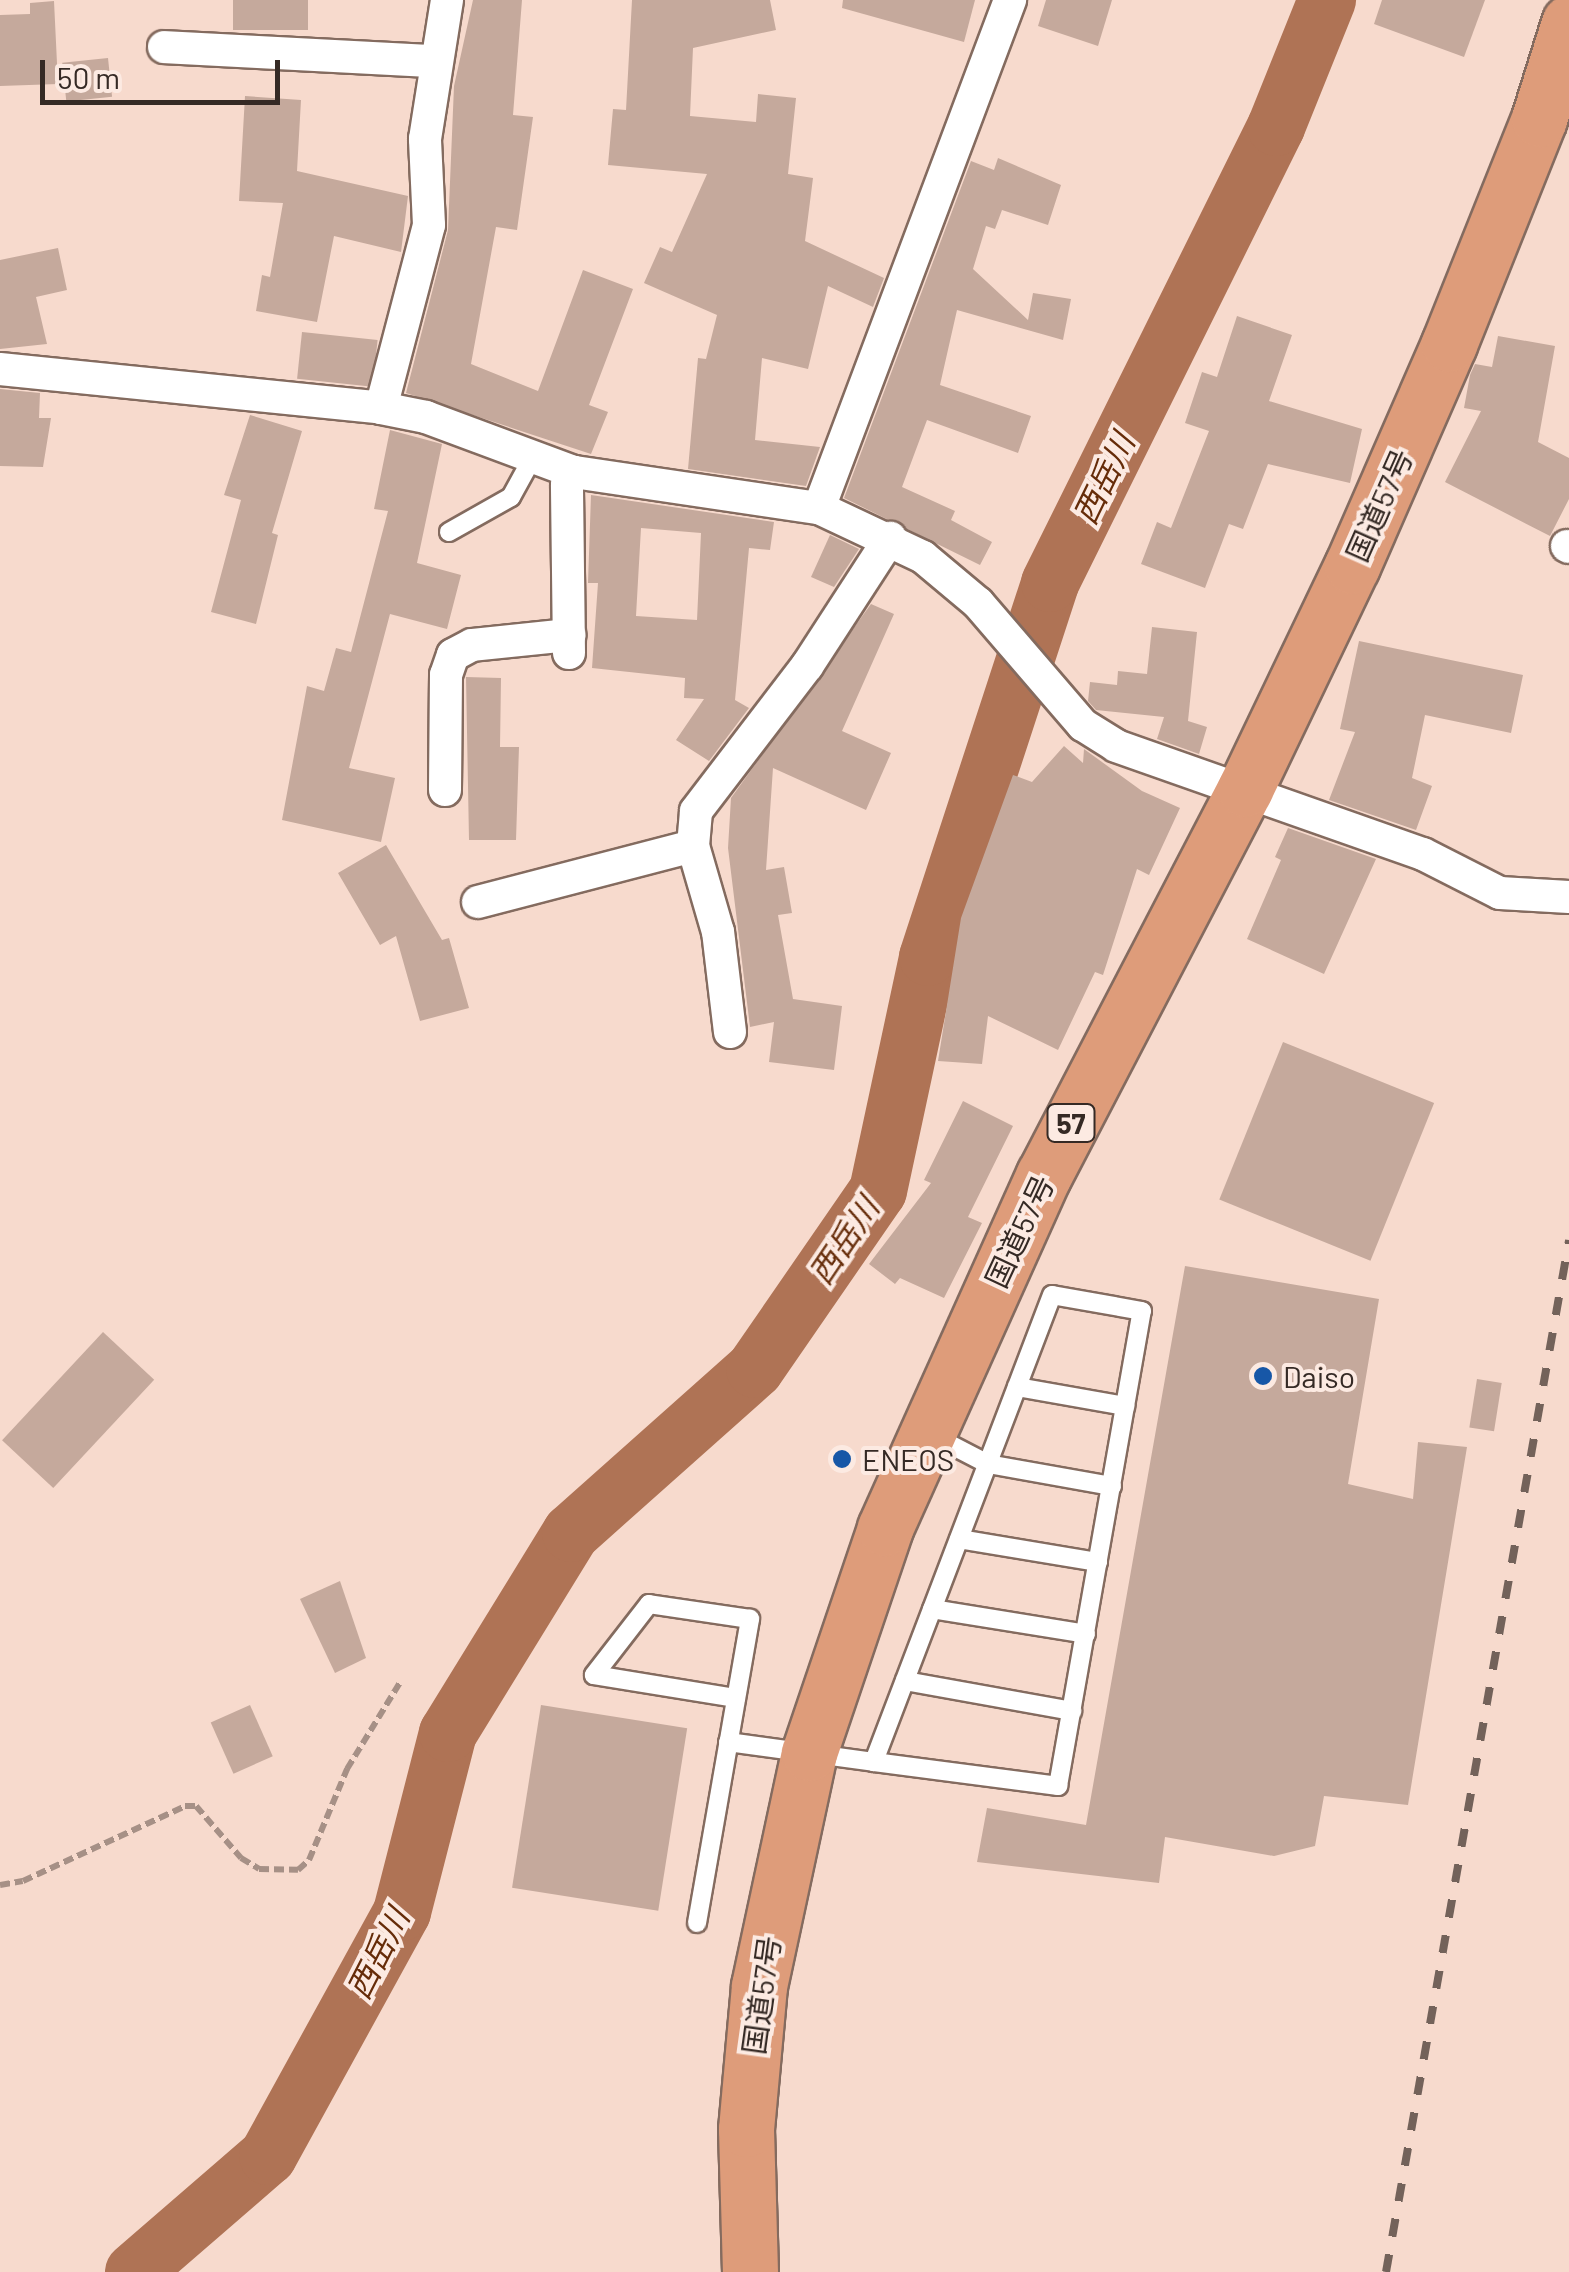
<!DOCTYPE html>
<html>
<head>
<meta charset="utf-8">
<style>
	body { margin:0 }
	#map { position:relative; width:1569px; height:2272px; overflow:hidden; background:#f7dacd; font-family:Barlow,"Noto Sans JP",sans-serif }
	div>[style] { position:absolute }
	.river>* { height:58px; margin:-29px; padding:0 29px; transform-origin:29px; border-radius:29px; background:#af7355 }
	.building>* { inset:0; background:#c5a99c; transform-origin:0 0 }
	.path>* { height:6px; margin-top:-3px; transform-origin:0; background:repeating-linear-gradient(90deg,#a69086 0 10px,transparent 0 15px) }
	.roads { filter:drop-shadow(2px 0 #846b5f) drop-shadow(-2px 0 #846b5f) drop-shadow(0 2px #846b5f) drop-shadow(0 -2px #846b5f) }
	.service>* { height:18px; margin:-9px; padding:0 9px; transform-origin:9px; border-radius:9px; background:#fff }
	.minor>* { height:32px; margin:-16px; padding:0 16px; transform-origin:16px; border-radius:16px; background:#fff }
	.trunk>* { height:55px; margin:-27.5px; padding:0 27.5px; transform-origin:27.5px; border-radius:27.5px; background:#de9c7a }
	.rail>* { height:8px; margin-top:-4px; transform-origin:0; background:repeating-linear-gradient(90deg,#73625a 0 18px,transparent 0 36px) }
	.dots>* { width:28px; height:28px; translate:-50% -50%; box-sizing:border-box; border:5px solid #fceae2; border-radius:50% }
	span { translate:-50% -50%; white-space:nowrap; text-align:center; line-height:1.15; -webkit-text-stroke:8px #fceae2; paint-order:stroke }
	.shield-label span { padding:2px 8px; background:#fceae2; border:2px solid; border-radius:8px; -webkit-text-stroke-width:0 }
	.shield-label { font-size:28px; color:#352a25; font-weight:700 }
	.street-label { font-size:30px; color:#352a25 }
	.poi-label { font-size:30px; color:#352a25 }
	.left { translate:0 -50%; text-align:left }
	.water-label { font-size:32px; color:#662c09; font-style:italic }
	.scale { position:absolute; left:40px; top:60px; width:240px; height:45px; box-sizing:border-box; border:5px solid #352a25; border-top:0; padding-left:12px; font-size:30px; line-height:35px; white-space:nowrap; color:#352a25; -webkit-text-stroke:8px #fceae2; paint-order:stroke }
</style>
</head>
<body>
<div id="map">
	<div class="river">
		<i style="left:134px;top:2272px;width:177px;rotate:-40.9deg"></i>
		<i style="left:268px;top:2156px;width:278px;rotate:-61.2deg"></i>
		<i style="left:402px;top:1912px;width:185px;rotate:-75.6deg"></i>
		<i style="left:448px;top:1733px;width:235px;rotate:-58.4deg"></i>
		<i style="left:571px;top:1533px;width:246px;rotate:-41.7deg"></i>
		<i style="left:755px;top:1369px;width:216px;rotate:-55.4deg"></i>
		<i style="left:878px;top:1191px;width:239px;rotate:-77.9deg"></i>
		<i style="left:928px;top:957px;width:393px;rotate:-71.9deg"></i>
		<i style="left:1050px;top:583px;width:509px;rotate:-63.64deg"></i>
		<i style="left:1276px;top:127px;width:137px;rotate:-68.1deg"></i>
	</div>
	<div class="building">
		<i style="left:233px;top:0;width:75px;height:30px"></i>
		<i style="clip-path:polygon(473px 0,522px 0,513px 115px,533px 117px,517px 230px,496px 227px,471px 364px,538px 391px,583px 270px,633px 289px,589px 405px,608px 412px,591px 454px,406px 393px,448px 230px,454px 86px)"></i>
		<i style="clip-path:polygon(632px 0,770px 0,776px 30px,693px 48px,690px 116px,756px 122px,758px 94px,796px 98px,788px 174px,813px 178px,805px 241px,884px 278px,873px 307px,828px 286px,808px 369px,762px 358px,755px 440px,820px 447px,806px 486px,688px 469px,698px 358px,706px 359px,717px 315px,644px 283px,660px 247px,672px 252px,707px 174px,608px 165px,613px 109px,626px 110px)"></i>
		<i style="clip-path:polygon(843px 0,975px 0,964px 42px,842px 8px)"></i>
		<i style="clip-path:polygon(1046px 0,1112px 0,1098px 46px,1038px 26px)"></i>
		<i style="clip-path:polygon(1382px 0,1485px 0,1464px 57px,1374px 24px)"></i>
		<i style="clip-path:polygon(54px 1px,58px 84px,0 86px,0 15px,30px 14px,30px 3px)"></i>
		<i style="left:108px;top:58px;width:39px;height:46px;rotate:84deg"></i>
		<i style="clip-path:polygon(245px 96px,301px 100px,297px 171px,408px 196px,401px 252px,334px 236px,317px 322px,256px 311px,262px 275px,270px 277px,283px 203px,239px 201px)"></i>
		<i style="clip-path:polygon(998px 158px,1061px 185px,1048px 225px,1002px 210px,995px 229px,986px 226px,973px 269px,1028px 320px,1033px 293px,1071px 299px,1063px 340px,957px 310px,940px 385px,1031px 416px,1018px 453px,927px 420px,902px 487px,955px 511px,951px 520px,992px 542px,980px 565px,844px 498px,971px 161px,994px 170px)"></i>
		<i style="clip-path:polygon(58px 248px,67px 290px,36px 297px,47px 344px,0 349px,0 260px)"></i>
		<i style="clip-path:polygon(1237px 316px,1292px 335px,1269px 401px,1362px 429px,1350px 483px,1268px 464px,1243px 529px,1229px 524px,1205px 588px,1141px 564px,1157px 522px,1171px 528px,1209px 431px,1185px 423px,1202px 372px,1217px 377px)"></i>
		<i style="left:302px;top:332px;width:76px;height:47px;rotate:6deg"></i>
		<i style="clip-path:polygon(1498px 336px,1555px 346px,1538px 442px,1569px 458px,1569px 499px,1550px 536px,1445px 482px,1481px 411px,1464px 408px,1470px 375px,1475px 364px,1492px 367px)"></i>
		<i style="clip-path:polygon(0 389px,40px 393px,39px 418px,51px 418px,43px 467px,0 466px)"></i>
		<i style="clip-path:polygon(250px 415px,302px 431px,272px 533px,278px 535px,256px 624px,211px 612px,241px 500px,224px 495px)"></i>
		<i style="clip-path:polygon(390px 430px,442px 444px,417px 563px,461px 575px,447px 629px,390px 614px,349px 768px,395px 778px,381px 842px,282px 820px,307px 686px,324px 691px,336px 648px,351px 652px,388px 511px,374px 509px)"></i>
		<i style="clip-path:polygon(evenodd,591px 495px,774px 522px,770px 550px,749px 548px,735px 700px,749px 708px,709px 761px,676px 740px,704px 699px,684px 698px,685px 678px,592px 668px,598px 583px,588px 583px,591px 495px,641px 528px,701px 533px,697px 620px,636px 616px,641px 528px)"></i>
		<i style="clip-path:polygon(830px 535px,859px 549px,834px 587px,811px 577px)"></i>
		<i style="clip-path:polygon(871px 604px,894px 614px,842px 731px,891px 753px,866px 810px,773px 768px,766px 870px,784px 867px,792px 913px,778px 915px,793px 999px,842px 1006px,834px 1070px,769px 1062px,774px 1022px,750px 1027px,728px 848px,731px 798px)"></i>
		<i style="clip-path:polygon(1152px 627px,1197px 632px,1188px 721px,1207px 727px,1199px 754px,1157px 739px,1164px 717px,1096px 710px,1088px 701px,1090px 682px,1117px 685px,1118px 671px,1147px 674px)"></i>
		<i style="clip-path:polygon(1359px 641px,1523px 675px,1511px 733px,1425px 715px,1412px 778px,1432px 786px,1416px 830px,1329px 800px,1355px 732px,1340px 729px)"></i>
		<i style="clip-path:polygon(466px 677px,501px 678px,500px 747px,519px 747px,516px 840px,469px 840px)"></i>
		<i style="clip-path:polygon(1064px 746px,1083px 763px,1084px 749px,1142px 791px,1180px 808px,1149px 875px,1137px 869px,1103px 975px,1095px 972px,1058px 1050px,988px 1016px,982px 1064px,938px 1061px,961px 918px,1013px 775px,1032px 782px)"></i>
		<i style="clip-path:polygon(1288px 828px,1376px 859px,1324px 974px,1247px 939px,1281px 860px,1275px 857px)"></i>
		<i style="clip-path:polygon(386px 845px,442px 940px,449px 938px,469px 1008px,420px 1021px,396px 936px,380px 945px,338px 873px)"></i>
		<i style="left:1283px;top:1042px;width:163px;height:170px;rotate:22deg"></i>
		<i style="clip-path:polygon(963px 1101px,1013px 1126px,968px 1217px,982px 1223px,944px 1298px,900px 1278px,895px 1284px,869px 1264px,931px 1183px,924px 1180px)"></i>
		<i style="clip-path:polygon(1185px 1266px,1379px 1299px,1348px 1484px,1413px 1499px,1418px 1442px,1467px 1447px,1408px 1805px,1324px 1796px,1315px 1846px,1274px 1856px,1165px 1837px,1159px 1883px,977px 1862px,987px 1808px,1086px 1825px)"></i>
		<i style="left:103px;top:1332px;width:70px;height:148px;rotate:43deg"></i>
		<i style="left:1477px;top:1379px;width:25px;height:49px;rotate:9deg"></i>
		<i style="clip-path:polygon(340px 1581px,366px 1658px,335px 1673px,300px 1599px)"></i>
		<i style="left:250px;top:1705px;width:56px;height:43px;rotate:66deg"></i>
		<i style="left:541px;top:1705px;width:148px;height:185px;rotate:9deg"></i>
	</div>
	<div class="path">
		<i style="left:0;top:1885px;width:23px;rotate:-10deg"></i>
		<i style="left:23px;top:1881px;width:179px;rotate:-24.8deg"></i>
		<i style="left:185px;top:1806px;width:11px"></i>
		<i style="left:196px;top:1806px;width:69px;rotate:49.1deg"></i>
		<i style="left:241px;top:1858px;width:21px;rotate:31deg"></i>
		<i style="left:259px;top:1869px;width:39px;rotate:1deg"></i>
		<i style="left:298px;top:1870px;width:15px;rotate:-42deg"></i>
		<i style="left:309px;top:1860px;width:99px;rotate:-67.3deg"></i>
		<i style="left:347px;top:1769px;width:103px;rotate:-58.5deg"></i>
	</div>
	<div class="roads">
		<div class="service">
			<i style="left:449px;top:532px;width:71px;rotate:-29.4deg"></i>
			<i style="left:511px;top:497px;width:46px;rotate:-61.2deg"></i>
			<i style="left:1017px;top:1387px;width:110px;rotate:10deg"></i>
			<i style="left:932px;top:1435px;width:63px;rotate:27.4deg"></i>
			<i style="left:988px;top:1464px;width:126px;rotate:10.1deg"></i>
			<i style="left:959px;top:1539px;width:141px;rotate:9.4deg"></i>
			<i style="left:932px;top:1609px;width:156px;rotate:9.2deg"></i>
			<i style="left:905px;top:1681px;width:170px;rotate:10.2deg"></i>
			<i style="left:728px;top:1742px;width:147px;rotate:7.8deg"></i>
			<i style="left:874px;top:1762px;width:186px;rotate:7.4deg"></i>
			<i style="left:1058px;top:1786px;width:482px;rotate:-80deg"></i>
			<i style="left:1142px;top:1311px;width:91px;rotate:-169.9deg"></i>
			<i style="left:1052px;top:1295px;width:500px;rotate:110.9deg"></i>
			<i style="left:697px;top:1923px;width:309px;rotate:-80.1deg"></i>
			<i style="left:750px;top:1619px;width:102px;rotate:-171.6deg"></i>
			<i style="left:649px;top:1604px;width:90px;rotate:127.8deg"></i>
			<i style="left:594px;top:1675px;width:144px;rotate:9.2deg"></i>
		</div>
		<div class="minor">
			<i style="left:164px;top:47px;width:269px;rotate:3deg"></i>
			<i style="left:0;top:369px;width:383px;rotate:5.8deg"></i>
			<i style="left:381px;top:408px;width:46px;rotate:11.3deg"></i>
			<i style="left:426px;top:417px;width:158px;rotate:20.4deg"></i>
			<i style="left:574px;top:472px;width:248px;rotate:8.4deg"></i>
			<i style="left:819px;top:508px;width:115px;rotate:25.2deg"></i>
			<i style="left:923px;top:557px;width:72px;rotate:39.9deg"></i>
			<i style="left:978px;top:603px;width:161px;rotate:49.3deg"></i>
			<i style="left:1083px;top:725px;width:39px;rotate:32deg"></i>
			<i style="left:1116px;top:746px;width:325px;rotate:19.4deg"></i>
			<i style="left:1423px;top:854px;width:86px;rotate:26.9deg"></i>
			<i style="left:1500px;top:893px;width:69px;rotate:3.3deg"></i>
			<i style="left:381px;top:408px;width:189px;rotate:-75.3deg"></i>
			<i style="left:429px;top:225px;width:86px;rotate:-92.7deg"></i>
			<i style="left:425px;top:139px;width:141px;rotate:-81deg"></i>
			<i style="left:819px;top:508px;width:543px;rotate:-69.39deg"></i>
			<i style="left:1567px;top:546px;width:2px;rotate:27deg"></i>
			<i style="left:569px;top:653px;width:168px;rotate:-90.7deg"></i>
			<i style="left:567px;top:485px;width:15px;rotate:-62deg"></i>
			<i style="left:445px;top:790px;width:115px;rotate:-89.5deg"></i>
			<i style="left:446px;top:675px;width:21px;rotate:-71deg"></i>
			<i style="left:453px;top:655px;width:21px;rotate:-28deg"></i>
			<i style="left:472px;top:645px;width:98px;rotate:-5.9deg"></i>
			<i style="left:478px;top:902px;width:222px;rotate:-14.6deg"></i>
			<i style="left:730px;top:1032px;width:101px;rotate:-96.8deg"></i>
			<i style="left:718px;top:932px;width:90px;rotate:-106.2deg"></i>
			<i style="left:693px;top:846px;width:35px;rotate:-85deg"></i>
			<i style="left:696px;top:811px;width:183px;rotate:-52.6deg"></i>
			<i style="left:807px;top:666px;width:153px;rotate:-57deg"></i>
		</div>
		<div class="trunk">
			<i style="left:750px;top:2272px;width:143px;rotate:-91.6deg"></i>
			<i style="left:746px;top:2129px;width:144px;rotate:-84.8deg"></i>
			<i style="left:759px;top:1986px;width:238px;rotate:-77.9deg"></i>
			<i style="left:809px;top:1753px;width:237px;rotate:-71.3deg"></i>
			<i style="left:885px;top:1528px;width:387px;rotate:-65.8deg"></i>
			<i style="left:1044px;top:1175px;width:435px;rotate:-62.5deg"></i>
			<i style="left:1245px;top:789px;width:247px;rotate:-64.4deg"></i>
			<i style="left:1352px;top:566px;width:242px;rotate:-66.4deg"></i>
			<i style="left:1449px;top:344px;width:242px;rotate:-68.2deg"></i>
			<i style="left:1539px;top:119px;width:101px;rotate:-72.6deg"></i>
		</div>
	</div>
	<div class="rail">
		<i style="left:1386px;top:2272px;width:1048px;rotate:-79.94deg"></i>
	</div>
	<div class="dots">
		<i style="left:1263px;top:1376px;background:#1757a7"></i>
		<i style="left:842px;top:1459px;background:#1757a7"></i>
	</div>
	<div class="shield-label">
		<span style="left:1071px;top:1123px">57</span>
	</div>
	<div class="street-label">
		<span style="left:1379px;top:505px;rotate:-66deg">国道57号</span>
		<span style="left:1019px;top:1231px;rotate:-65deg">国道57号</span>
		<span style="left:761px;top:1995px;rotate:-82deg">国道57号</span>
	</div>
	<div class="poi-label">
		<span class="left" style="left:1283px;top:1376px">Daiso</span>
		<span class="left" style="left:862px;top:1459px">ENEOS</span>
	</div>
	<div class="water-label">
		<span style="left:1103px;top:478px;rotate:-64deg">西岳川</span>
		<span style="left:843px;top:1240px;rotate:-56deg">西岳川</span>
		<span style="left:377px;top:1953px;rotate:-63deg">西岳川</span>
	</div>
	<div class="scale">50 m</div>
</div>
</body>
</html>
